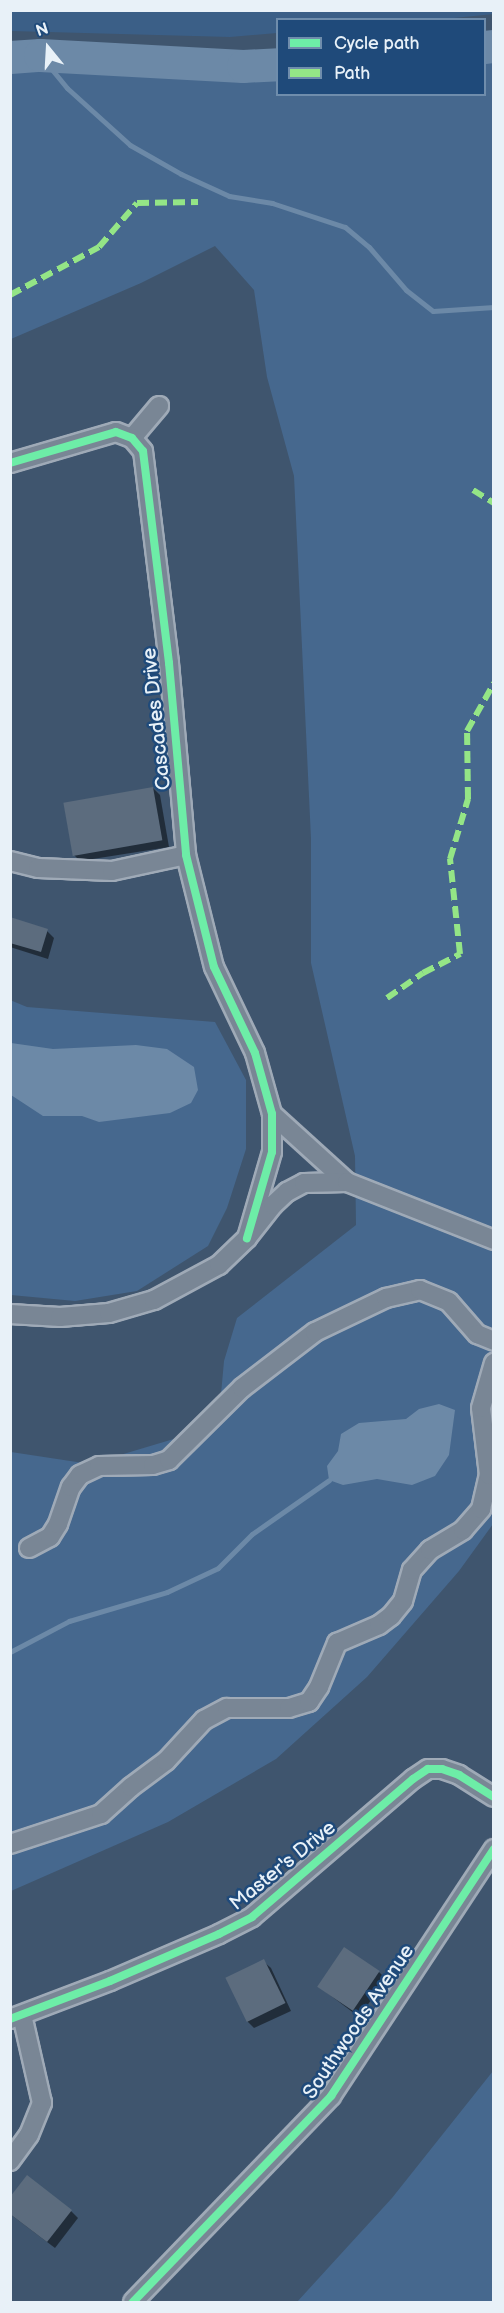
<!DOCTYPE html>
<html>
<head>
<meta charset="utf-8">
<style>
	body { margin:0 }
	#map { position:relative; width:504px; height:2313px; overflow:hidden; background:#3f556e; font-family:"Balsamiq Sans",sans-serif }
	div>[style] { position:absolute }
	.built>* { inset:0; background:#3b5f87 }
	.green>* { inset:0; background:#46688e }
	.water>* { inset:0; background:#6c89a7 }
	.shadow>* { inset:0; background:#0007 }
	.stream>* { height:5px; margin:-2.5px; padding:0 2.5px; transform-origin:2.5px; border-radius:2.5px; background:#6c89a7 }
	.river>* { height:33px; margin:-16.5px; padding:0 16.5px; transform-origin:16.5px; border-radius:16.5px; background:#6c89a7 }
	.building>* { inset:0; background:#5c6c7e; transform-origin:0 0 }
	.roads { filter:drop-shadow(2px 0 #9faab7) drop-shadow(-2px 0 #9faab7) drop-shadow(0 2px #9faab7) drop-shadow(0 -2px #9faab7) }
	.minor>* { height:18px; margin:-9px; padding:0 9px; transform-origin:9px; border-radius:9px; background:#798695 }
	.quiet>* { height:6px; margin-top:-3px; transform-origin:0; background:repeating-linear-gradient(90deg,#94e586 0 12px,transparent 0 18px) }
	.cycleway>* { height:8px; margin:-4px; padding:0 4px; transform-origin:4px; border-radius:4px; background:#6deda7 }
	span { translate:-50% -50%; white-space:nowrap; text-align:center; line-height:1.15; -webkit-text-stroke:5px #1f4a7a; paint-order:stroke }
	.street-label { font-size:20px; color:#e8f1f8 }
	.frame { position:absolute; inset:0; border:12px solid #e8f1f8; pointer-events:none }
	.legend { position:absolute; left:276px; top:18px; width:210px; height:78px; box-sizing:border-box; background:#1f4a7a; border:2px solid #6f8dac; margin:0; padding:8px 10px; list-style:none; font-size:18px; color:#e8f1f8 }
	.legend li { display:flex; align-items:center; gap:12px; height:30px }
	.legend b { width:30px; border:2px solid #6f8dac }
	.north { position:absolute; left:18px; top:18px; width:60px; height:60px; -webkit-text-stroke:4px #1f4a7a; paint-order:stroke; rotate:342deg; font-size:16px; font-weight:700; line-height:24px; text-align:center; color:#e8f1f8 }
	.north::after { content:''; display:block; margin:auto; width:21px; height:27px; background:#e8f1f8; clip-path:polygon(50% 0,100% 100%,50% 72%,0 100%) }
</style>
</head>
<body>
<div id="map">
	<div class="built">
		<i style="clip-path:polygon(11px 10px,493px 10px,494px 14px,434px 20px,278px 20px,277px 33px,230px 37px,11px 31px)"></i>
	</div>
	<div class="green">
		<i style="clip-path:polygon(493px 46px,493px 1524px,459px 1571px,367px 1677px,276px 1759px,168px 1822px,11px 1891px,11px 1452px,90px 1464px,177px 1438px,220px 1405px,224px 1361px,237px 1318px,356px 1225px,355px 1156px,311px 963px,311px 839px,294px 476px,267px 377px,254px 290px,215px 246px,141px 283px,11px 339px,11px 57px,40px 55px,243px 66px,277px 64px,278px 94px,484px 94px,485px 47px)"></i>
		<i style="clip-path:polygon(10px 1000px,27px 1007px,215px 1022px,246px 1080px,246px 1149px,227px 1208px,208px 1246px,137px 1291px,75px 1301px,11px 1295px)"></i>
		<i style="clip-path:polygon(493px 2071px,493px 2302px,297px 2302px,392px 2198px)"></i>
	</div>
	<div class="water">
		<i style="clip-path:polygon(11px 1043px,53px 1049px,136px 1045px,167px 1049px,194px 1067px,198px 1090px,191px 1103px,170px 1113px,99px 1122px,82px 1116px,43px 1116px,11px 1095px)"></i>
		<i style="clip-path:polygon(439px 1404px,455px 1410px,449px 1455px,435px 1476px,412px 1485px,377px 1479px,343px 1485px,329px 1480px,327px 1466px,338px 1451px,341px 1434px,359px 1423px,406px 1419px,419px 1409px)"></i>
	</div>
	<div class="shadow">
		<i style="clip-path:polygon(153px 788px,160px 795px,169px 847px,80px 861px,73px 854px)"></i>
		<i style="clip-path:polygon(10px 919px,47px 931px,54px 938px,48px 959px,10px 947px)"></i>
		<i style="clip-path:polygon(263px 1961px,271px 1968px,291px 2011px,254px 2028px,247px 2021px)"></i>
		<i style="clip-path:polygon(379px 1972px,386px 1979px,359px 2017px,318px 1986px)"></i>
		<i style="clip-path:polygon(10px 2199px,71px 2211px,78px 2218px,55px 2248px,10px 2214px)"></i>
	</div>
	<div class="stream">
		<i style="left:40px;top:55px;width:43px;rotate:50.7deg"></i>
		<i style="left:67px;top:88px;width:85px;rotate:42.1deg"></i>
		<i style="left:130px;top:145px;width:59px;rotate:29.6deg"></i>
		<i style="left:181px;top:174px;width:53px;rotate:24.6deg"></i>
		<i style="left:229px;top:196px;width:44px;rotate:9.2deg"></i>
		<i style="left:272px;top:203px;width:77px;rotate:18.2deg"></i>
		<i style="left:345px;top:227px;width:31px;rotate:40deg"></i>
		<i style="left:369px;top:247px;width:57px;rotate:49.3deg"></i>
		<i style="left:406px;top:290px;width:34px;rotate:38deg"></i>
		<i style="left:433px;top:311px;width:61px;rotate:-3.8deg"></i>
		<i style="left:10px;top:1652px;width:67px;rotate:-27.7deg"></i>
		<i style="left:69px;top:1621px;width:102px;rotate:-16.5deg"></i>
		<i style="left:167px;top:1592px;width:56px;rotate:-25.2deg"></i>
		<i style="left:218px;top:1568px;width:48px;rotate:-45deg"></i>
		<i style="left:252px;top:1534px;width:94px;rotate:-35deg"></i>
	</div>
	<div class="river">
		<i style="left:484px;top:47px;width:10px;rotate:-6deg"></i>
		<i style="left:10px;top:57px;width:30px;rotate:-4deg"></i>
		<i style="left:40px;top:55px;width:203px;rotate:3.1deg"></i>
		<i style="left:243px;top:66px;width:35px;rotate:-3deg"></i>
	</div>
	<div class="building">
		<i style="left:153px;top:787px;width:54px;height:91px;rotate:80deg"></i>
		<i style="clip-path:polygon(10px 917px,48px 929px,41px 952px,10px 943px)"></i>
		<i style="left:344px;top:1947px;width:43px;height:48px;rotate:34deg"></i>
		<i style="left:264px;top:1959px;width:49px;height:43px;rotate:64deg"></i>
		<i style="clip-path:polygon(27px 2175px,72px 2210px,47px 2242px,10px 2214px,10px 2197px)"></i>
	</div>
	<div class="roads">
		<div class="minor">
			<i style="left:132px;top:438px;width:42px;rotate:-49.8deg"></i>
			<i style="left:10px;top:463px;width:110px;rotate:-16.3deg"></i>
			<i style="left:116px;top:432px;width:17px;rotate:21deg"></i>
			<i style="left:132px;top:438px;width:17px;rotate:50deg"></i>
			<i style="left:143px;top:451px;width:214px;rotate:83deg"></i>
			<i style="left:169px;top:663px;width:193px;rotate:84.9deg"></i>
			<i style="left:186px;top:855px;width:115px;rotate:76deg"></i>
			<i style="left:214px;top:967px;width:95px;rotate:64.5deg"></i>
			<i style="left:255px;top:1053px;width:63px;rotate:74.4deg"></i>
			<i style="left:272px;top:1114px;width:38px;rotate:90deg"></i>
			<i style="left:272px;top:1152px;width:90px;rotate:106.2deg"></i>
			<i style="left:10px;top:861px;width:29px;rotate:14deg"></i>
			<i style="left:38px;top:868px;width:74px;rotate:2.3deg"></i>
			<i style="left:112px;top:871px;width:76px;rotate:-12.2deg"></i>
			<i style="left:272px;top:1114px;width:101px;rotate:42.2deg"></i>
			<i style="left:10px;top:1314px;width:50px;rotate:3.4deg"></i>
			<i style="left:60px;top:1317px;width:49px;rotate:-4.7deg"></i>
			<i style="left:109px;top:1313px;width:47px;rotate:-16.1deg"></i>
			<i style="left:154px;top:1300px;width:74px;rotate:-28.3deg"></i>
			<i style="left:219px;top:1265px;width:39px;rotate:-44deg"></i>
			<i style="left:247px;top:1238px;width:42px;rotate:-51.8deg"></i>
			<i style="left:273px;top:1205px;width:19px;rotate:-43deg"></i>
			<i style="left:287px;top:1192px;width:19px;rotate:-28deg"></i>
			<i style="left:304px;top:1183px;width:43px;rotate:-1.3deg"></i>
			<i style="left:347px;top:1182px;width:158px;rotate:21.5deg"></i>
			<i style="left:29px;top:1548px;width:24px;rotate:-28deg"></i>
			<i style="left:50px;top:1537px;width:15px;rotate:-58deg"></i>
			<i style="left:58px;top:1524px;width:39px;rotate:-71deg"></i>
			<i style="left:71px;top:1487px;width:15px;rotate:-53deg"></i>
			<i style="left:80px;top:1475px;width:21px;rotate:-25deg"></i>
			<i style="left:99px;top:1466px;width:54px;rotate:-1.1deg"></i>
			<i style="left:153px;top:1465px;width:17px;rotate:-17deg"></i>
			<i style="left:169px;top:1460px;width:103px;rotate:-44.6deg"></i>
			<i style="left:242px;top:1388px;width:92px;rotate:-37.5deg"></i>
			<i style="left:315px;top:1332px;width:79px;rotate:-25.6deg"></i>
			<i style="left:386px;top:1298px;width:35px;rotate:-13deg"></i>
			<i style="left:420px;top:1290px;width:31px;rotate:22deg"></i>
			<i style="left:449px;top:1302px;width:43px;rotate:48.8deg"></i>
			<i style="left:477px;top:1334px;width:18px;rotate:22deg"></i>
			<i style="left:10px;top:1844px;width:96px;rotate:-18.2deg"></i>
			<i style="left:101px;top:1814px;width:40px;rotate:-42deg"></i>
			<i style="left:131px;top:1787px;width:44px;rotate:-36.6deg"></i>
			<i style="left:166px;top:1761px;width:56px;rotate:-47.2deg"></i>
			<i style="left:204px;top:1720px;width:26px;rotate:-28deg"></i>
			<i style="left:227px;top:1708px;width:62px"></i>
			<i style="left:289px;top:1708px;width:21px;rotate:-17deg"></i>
			<i style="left:309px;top:1702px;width:18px;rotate:-56deg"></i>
			<i style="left:319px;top:1687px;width:48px;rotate:-67.8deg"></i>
			<i style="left:337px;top:1643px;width:46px;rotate:-23.2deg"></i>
			<i style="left:379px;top:1625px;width:15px;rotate:-37deg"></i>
			<i style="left:391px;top:1616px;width:19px;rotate:-51deg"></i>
			<i style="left:403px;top:1601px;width:32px;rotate:-74deg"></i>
			<i style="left:412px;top:1570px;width:27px;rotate:-48deg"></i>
			<i style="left:430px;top:1550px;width:39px;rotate:-31deg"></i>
			<i style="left:463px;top:1530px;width:28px;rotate:-49deg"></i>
			<i style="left:481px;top:1509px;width:35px;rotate:-77deg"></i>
			<i style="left:489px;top:1475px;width:67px;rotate:-96.8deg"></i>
			<i style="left:481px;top:1408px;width:47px;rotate:-73.9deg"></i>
			<i style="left:10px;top:2019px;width:107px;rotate:-20.8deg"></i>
			<i style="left:110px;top:1981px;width:119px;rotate:-23.3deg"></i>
			<i style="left:219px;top:1934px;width:37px;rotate:-27deg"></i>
			<i style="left:252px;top:1917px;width:212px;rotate:-40.6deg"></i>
			<i style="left:413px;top:1779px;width:18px;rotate:-34deg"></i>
			<i style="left:428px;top:1769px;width:14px"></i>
			<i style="left:442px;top:1769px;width:18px;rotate:19deg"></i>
			<i style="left:459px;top:1775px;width:41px;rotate:32.2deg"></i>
			<i style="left:10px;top:2161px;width:32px;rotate:-54deg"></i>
			<i style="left:29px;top:2135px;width:35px;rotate:-68deg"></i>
			<i style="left:42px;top:2103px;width:90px;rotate:-102.8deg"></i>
			<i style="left:133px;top:2302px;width:286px;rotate:-46.1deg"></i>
			<i style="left:331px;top:2096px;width:296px;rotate:-56.6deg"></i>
		</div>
	</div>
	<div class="quiet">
		<i style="left:10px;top:295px;width:101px;rotate:-28.3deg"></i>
		<i style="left:99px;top:247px;width:58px;rotate:-49.2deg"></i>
		<i style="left:137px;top:203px;width:61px;rotate:-0.9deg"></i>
		<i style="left:473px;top:490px;width:25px;rotate:32deg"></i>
		<i style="left:387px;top:998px;width:44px;rotate:-34.8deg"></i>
		<i style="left:423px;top:973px;width:42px;rotate:-27.2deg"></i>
		<i style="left:460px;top:954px;width:96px;rotate:-96deg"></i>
		<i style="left:450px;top:859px;width:63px;rotate:-73.3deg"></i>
		<i style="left:468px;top:799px;width:68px;rotate:-90.8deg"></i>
		<i style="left:467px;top:731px;width:55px;rotate:-60.6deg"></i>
	</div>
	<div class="cycleway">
		<i style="left:10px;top:463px;width:110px;rotate:-16.3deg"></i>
		<i style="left:116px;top:432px;width:17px;rotate:21deg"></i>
		<i style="left:132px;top:438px;width:17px;rotate:50deg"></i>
		<i style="left:143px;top:451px;width:214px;rotate:83deg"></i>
		<i style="left:169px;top:663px;width:193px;rotate:84.9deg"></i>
		<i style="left:186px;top:855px;width:115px;rotate:76deg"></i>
		<i style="left:214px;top:967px;width:95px;rotate:64.5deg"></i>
		<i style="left:255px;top:1053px;width:63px;rotate:74.4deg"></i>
		<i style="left:272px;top:1114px;width:38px;rotate:90deg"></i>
		<i style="left:272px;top:1152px;width:90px;rotate:106.2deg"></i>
		<i style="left:10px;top:2019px;width:107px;rotate:-20.8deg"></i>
		<i style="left:110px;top:1981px;width:119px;rotate:-23.3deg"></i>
		<i style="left:219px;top:1934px;width:37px;rotate:-27deg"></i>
		<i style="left:252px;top:1917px;width:212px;rotate:-40.6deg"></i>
		<i style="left:413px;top:1779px;width:18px;rotate:-34deg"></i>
		<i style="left:428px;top:1769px;width:14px"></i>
		<i style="left:442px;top:1769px;width:18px;rotate:19deg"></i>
		<i style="left:459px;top:1775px;width:41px;rotate:32.2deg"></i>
		<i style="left:133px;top:2302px;width:286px;rotate:-46.1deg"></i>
		<i style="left:331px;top:2096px;width:296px;rotate:-56.6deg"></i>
	</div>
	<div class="street-label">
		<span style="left:157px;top:719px;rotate:-96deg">Cascades Drive</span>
		<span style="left:283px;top:1866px;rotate:-39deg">Master's Drive</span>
		<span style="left:359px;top:2022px;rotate:-56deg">Southwoods Avenue</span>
	</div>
	<div class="frame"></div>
	<ul class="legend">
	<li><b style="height:8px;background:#6deda7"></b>Cycle path</li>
	<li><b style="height:8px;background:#94e586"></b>Path</li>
	</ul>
	<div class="north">N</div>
</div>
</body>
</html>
